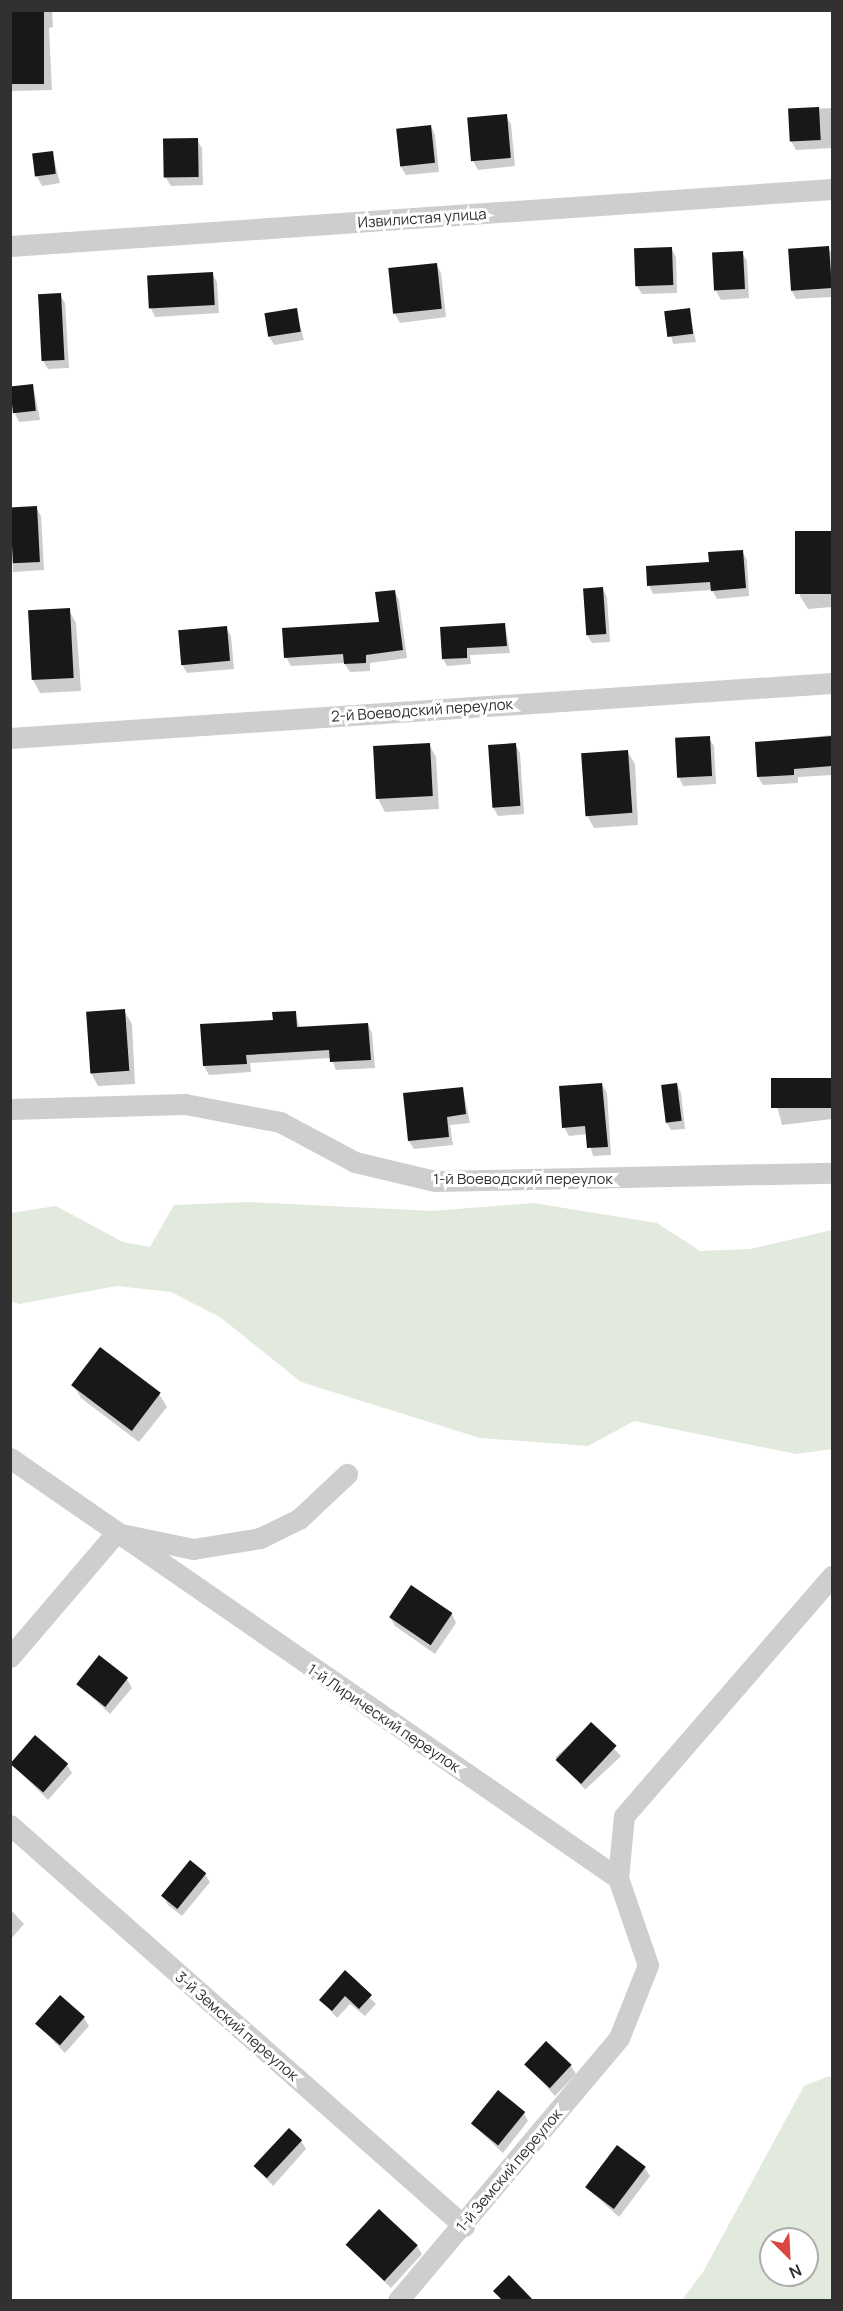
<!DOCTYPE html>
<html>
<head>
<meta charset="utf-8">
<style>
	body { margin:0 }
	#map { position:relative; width:843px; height:2311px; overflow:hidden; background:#fff; font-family:Manrope,sans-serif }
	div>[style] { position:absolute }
	.green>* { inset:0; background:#e2e9dd }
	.shadow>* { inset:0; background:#0003; transform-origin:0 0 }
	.building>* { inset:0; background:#181818; transform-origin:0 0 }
	.minor>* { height:21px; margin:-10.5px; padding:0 10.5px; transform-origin:10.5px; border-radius:10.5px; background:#cecece }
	span { translate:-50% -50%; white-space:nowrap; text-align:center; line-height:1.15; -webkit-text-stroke:6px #fff; paint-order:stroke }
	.street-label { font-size:15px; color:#313131 }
	.frame { position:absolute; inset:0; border:12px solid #313131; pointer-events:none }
	.north { position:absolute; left:759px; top:2227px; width:60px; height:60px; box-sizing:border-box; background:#fff; border:2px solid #adadad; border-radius:50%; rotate:156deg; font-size:16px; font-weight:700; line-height:24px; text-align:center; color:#313131 }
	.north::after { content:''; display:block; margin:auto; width:21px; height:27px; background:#da4640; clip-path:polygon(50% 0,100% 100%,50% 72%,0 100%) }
</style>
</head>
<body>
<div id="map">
	<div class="green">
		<i style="clip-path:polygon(248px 1202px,432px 1211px,533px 1203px,657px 1223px,700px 1251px,750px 1249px,832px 1230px,832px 1449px,796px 1454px,634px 1421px,588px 1446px,480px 1438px,301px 1382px,220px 1317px,171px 1292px,117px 1286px,19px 1304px,11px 1301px,11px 1213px,56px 1206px,123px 1242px,150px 1247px,174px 1205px)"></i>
		<i style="clip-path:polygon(evenodd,829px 2076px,832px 2079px,832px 2300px,682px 2300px,703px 2272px,804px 2086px,829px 2076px,771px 2239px,807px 2239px,807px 2275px,771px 2275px,771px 2239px)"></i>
	</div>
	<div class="shadow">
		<i style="clip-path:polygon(10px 10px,52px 10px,53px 27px,49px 28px,52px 90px,10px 91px)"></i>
		<i style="clip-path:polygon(832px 108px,832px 148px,796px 150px,791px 141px,789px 110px)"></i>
		<i style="clip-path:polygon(506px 116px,511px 124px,515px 166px,478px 170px,473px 161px)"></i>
		<i style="clip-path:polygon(431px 126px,435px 135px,439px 172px,406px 175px,401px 167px)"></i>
		<i style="clip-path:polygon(197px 140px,202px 148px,203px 185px,171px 186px,166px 178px)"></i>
		<i style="clip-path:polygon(52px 152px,60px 183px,42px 186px,37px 177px)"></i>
		<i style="clip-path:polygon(828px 247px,832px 255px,832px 297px,796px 299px,792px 291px)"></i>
		<i style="clip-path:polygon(671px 248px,676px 257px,677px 293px,642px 294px,637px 286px,635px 249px)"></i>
		<i style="clip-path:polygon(742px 253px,747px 261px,749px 298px,721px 300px,716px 291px)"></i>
		<i style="clip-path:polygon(436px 264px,441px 273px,446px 317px,400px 323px,395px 314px)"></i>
		<i style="clip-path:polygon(212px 273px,217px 282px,219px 313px,155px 317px,151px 308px)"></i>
		<i style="clip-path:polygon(60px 295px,65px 303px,69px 368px,48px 369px,43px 361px)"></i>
		<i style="clip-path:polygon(296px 310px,304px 340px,274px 345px,269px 336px)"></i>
		<i style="clip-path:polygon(689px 310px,696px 342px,673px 344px,666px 312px)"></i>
		<i style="clip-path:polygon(33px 385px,40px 420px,19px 422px,15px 414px)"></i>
		<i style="clip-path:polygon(36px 507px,41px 516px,44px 570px,13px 572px,10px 509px)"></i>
		<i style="clip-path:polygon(832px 533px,832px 607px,808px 609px,800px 596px,797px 535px)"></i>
		<i style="clip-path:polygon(742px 551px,747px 560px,749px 596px,717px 599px,712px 590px,653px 594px,649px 585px)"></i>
		<i style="clip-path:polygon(603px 589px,607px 597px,610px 642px,592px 643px,587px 635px)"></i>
		<i style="clip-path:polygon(394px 591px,399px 600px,407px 658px,370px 663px,370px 671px,350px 672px,344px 663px,291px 666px,286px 657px,380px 623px)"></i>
		<i style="clip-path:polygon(69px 610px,76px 623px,81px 691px,40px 693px,33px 680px)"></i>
		<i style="clip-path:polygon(505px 624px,510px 653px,470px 655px,471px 664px,447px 666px,443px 659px)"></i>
		<i style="clip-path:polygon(226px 628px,231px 636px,234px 669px,187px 673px,182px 664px)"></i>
		<i style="clip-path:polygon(832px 735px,832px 775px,798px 777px,798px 783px,763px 785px,758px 777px,756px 743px)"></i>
		<i style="clip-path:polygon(709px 738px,714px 746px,716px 784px,683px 786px,679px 777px)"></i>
		<i style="clip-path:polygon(429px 744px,436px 757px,439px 809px,385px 812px,378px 799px)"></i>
		<i style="clip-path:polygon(515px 744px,520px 753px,524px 814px,498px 816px,493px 807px)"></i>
		<i style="clip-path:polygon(627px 751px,635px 764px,638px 825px,594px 828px,587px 815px,583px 754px)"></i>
		<i style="clip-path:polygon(124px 1011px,132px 1024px,135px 1084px,98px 1086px,91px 1073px,87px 1013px)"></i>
		<i style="clip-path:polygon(295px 1013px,300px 1028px,368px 1024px,372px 1033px,375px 1068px,336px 1070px,331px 1058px,250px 1063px,251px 1072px,209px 1075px,204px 1066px,202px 1025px,274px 1021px)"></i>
		<i style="clip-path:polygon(832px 1081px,832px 1119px,782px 1125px,772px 1087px)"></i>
		<i style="clip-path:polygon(602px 1084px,607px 1093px,611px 1155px,593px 1156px,587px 1134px,569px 1136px,564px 1127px)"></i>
		<i style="clip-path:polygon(677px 1084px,681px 1093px,685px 1129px,671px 1130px,666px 1122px)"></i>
		<i style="clip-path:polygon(463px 1089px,470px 1123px,450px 1125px,453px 1145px,414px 1149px,409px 1141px)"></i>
		<i style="clip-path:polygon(73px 1385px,159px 1394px,167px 1407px,139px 1442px,81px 1398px)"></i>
		<i style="clip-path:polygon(452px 1614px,456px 1623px,435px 1654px,395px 1626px,390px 1617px)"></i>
		<i style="clip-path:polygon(127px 1679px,132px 1688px,110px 1714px,78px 1684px)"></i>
		<i style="left:591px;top:1724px;width:44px;height:49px;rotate:47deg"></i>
		<i style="clip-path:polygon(12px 1764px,67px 1765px,72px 1773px,48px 1800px)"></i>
		<i style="clip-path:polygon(205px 1874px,210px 1882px,182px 1916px,168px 1905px,163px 1896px)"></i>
		<i style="clip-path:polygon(10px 1909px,24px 1924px,10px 1940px)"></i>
		<i style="clip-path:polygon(345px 1973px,376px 2004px,365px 2016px,350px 2004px,337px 2018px,321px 2000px)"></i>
		<i style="clip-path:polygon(84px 2018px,89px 2026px,65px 2053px,37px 2024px)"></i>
		<i style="clip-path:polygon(526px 2064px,571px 2066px,576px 2074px,555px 2096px)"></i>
		<i style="clip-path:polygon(524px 2113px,528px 2121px,503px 2153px,472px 2124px)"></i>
		<i style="clip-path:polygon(301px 2141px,306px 2149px,273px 2186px,256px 2167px)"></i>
		<i style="clip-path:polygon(645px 2168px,650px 2176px,619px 2217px,587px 2188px)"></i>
		<i style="clip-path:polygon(348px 2246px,417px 2246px,422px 2254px,391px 2288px)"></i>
	</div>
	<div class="building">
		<i style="left:10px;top:10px;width:34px;height:74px"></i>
		<i style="left:819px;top:107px;width:33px;height:31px;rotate:87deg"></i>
		<i style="left:507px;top:114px;width:44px;height:40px;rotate:85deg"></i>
		<i style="left:431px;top:125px;width:38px;height:35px;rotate:84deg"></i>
		<i style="left:198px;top:138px;width:39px;height:35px;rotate:89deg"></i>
		<i style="left:53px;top:151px;width:23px;height:21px;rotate:83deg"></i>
		<i style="left:829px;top:246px;width:42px;height:41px;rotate:86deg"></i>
		<i style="left:672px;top:247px;width:38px;height:38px;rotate:88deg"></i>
		<i style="left:743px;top:251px;width:38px;height:31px;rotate:87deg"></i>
		<i style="left:437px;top:263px;width:46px;height:49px;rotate:84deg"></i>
		<i style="left:213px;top:272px;width:33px;height:66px;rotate:87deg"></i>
		<i style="left:61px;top:293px;width:67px;height:23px;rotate:87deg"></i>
		<i style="left:297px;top:308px;width:24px;height:33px;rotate:81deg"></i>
		<i style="left:690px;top:308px;width:26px;height:26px;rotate:83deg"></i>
		<i style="left:33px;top:384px;width:27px;height:23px;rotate:84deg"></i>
		<i style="left:37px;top:506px;width:56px;height:27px;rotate:87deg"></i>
		<i style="left:832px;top:531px;width:63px;height:37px;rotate:90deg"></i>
		<i style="clip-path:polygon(743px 550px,746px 588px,711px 591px,710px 582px,647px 586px,646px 566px,709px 562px,708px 552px)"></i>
		<i style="left:603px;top:587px;width:47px;height:20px;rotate:86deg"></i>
		<i style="clip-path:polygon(395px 590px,403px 650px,366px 655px,366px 663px,344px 664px,343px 654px,284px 658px,282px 628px,379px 622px,375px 592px)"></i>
		<i style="left:70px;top:608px;width:70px;height:42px;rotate:87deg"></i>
		<i style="clip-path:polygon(505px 623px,507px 646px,467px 648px,467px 658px,442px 659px,440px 627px)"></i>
		<i style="left:227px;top:626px;width:35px;height:49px;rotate:85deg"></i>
		<i style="left:710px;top:736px;width:40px;height:35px;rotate:87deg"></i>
		<i style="clip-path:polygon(832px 736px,832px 766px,794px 769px,794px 775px,757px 777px,755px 742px)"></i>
		<i style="left:430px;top:743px;width:53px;height:57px;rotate:87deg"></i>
		<i style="left:516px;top:743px;width:63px;height:28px;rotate:86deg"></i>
		<i style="left:628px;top:750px;width:63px;height:47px;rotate:86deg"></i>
		<i style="left:125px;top:1009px;width:62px;height:39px;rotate:86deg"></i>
		<i style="clip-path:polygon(296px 1011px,297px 1027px,368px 1023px,371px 1060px,330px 1062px,329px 1050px,246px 1055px,247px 1064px,203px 1066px,200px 1024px,273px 1020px,272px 1012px)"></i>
		<i style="left:832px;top:1078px;width:30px;height:61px;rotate:90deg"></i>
		<i style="clip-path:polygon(602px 1083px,608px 1147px,587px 1148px,585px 1126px,562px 1128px,559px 1086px)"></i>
		<i style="left:677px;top:1083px;width:38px;height:16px;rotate:83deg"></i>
		<i style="clip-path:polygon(463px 1087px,466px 1114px,447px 1117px,449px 1137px,408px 1141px,403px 1093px)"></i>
		<i style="left:100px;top:1347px;width:76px;height:48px;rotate:37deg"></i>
		<i style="left:411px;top:1585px;width:50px;height:39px;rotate:34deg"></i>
		<i style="left:99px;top:1655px;width:37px;height:37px;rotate:38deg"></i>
		<i style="left:591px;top:1722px;width:35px;height:52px;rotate:43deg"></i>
		<i style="left:35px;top:1735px;width:44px;height:38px;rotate:41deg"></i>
		<i style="left:190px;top:1860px;width:21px;height:46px;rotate:39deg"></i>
		<i style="clip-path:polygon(345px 1970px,372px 1995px,359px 2009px,345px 1996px,332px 2011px,319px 2000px)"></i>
		<i style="left:60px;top:1995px;width:33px;height:38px;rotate:41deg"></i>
		<i style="left:546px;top:2041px;width:35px;height:32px;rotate:43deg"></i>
		<i style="left:498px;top:2090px;width:35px;height:43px;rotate:39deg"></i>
		<i style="left:289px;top:2128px;width:18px;height:52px;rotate:43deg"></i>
		<i style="left:617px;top:2145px;width:36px;height:53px;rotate:37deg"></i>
		<i style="left:379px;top:2209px;width:53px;height:49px;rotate:43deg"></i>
		<i style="clip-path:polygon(509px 2275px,534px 2301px,503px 2301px,493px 2291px)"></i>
	</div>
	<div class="minor">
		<i style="left:10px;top:246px;width:824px;rotate:-3.97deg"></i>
		<i style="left:10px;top:738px;width:824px;rotate:-3.83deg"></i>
		<i style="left:10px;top:1109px;width:175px;rotate:-1.6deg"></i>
		<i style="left:185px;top:1104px;width:97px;rotate:10.7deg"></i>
		<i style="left:280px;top:1122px;width:85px;rotate:28.1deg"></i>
		<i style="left:355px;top:1162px;width:82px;rotate:13.4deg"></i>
		<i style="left:435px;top:1181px;width:397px;rotate:-1.2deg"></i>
		<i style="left:10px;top:1458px;width:739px;rotate:34.64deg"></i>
		<i style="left:618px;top:1878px;width:92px;rotate:71deg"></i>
		<i style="left:648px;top:1965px;width:79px;rotate:111.7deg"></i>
		<i style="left:619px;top:2038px;width:343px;rotate:130.1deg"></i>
		<i style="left:10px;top:1657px;width:163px;rotate:-49.5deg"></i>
		<i style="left:116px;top:1533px;width:79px;rotate:11.7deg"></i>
		<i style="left:193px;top:1549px;width:68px;rotate:-9.3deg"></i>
		<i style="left:260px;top:1538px;width:43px;rotate:-26deg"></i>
		<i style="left:299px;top:1519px;width:66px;rotate:-43.2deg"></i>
		<i style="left:10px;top:1825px;width:606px;rotate:41.45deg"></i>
		<i style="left:618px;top:1878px;width:62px;rotate:-84.5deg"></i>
		<i style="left:624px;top:1816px;width:318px;rotate:-49.1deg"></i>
	</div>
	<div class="street-label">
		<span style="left:422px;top:218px;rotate:-4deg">Извилистая улица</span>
		<span style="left:422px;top:710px;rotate:-4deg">2-й Воеводский переулок</span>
		<span style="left:523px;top:1179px">1-й Воеводский переулок</span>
		<span style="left:384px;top:1718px;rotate:34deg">1-й Лирический переулок</span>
		<span style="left:237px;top:2026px;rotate:41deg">3-й Земский переулок</span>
		<span style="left:509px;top:2170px;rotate:-50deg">1-й Земский переулок</span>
	</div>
	<div class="frame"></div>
	<div class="north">N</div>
</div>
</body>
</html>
